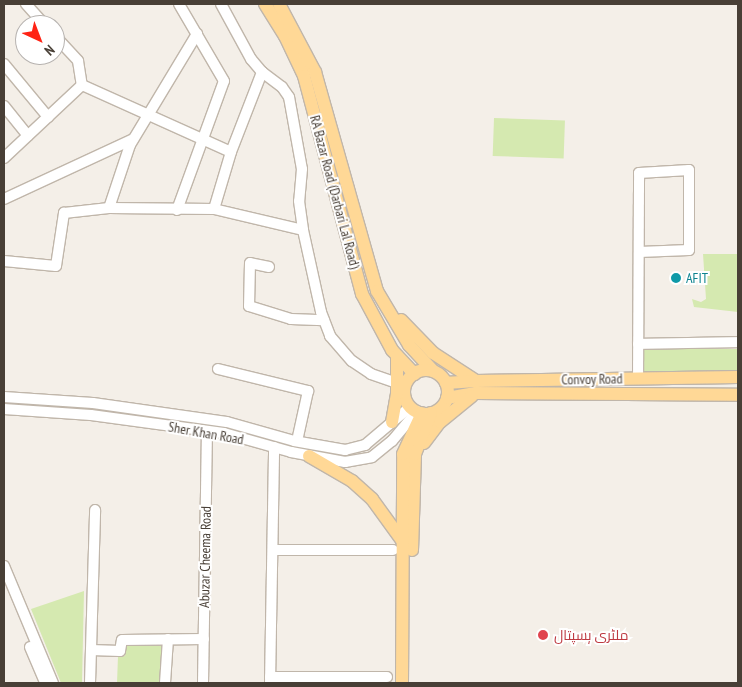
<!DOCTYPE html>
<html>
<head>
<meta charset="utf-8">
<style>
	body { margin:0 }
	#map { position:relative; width:742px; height:687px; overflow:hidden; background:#f4efe8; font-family:"PT Sans Narrow",Cairo,sans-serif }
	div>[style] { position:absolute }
	.green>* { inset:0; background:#d5e9b0; transform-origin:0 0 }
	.roads { filter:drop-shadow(1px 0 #c0b6aa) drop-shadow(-1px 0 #c0b6aa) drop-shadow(0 1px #c0b6aa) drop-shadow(0 -1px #c0b6aa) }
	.minor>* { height:10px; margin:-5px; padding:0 5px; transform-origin:5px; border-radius:5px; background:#fff }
	.major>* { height:12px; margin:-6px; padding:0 6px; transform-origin:6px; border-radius:6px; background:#ffd896 }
	.major>.ring { margin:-6px; padding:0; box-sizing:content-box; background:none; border:12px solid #ffd896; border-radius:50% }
	.dots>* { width:14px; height:14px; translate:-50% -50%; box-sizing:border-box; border:2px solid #fff; border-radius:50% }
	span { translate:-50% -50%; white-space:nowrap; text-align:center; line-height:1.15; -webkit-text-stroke:4px #fff; paint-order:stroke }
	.street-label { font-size:14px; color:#483f36 }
	.culture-label { font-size:14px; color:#0d838f }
	.left { translate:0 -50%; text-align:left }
	.health-label { font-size:14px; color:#be3a42 }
	.frame { position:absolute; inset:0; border:5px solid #483f36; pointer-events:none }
	.north { position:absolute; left:15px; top:15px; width:50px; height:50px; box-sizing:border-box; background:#fff; border:1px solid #b6b2af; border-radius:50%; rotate:137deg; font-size:14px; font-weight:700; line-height:20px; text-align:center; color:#483f36 }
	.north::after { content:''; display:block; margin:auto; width:18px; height:22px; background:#ff2314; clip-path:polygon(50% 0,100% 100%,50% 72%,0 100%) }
</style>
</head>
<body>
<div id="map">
	<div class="green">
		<i style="left:494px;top:118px;width:71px;height:38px;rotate:2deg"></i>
		<i style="clip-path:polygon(703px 254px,738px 254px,738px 312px,694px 307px,692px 299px,701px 302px,706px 299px)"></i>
		<i style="left:639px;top:349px;width:99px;height:23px"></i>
		<i style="clip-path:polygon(84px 591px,82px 683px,61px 683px,31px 609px)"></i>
		<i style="clip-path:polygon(126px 645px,163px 646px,161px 683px,117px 683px,118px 656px,125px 656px)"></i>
	</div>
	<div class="roads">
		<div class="minor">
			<i style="left:26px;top:4px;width:28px;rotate:48deg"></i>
			<i style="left:221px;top:4px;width:63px;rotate:61.4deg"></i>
			<i style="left:251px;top:59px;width:17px;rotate:50deg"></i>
			<i style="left:262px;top:72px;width:25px;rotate:37deg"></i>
			<i style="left:282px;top:87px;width:12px;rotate:55deg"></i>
			<i style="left:289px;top:97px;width:73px;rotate:79.8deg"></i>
			<i style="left:302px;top:169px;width:32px;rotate:95deg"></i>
			<i style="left:299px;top:201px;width:29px;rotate:82deg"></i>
			<i style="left:303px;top:230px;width:84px;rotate:77.6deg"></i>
			<i style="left:321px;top:312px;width:26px;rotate:69deg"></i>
			<i style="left:330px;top:336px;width:33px;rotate:49deg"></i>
			<i style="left:352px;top:361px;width:23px;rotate:34deg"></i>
			<i style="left:371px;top:374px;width:36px;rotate:19deg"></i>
			<i style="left:55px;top:36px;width:34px;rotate:47deg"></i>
			<i style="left:78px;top:61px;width:24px;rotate:81deg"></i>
			<i style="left:4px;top:64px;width:69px;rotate:50.3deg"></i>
			<i style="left:4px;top:106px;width:38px;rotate:51deg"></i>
			<i style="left:4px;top:158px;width:107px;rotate:-43.1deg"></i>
			<i style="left:82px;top:85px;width:163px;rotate:24.2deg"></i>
			<i style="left:4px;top:199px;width:142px;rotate:-24.9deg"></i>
			<i style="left:109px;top:208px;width:66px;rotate:-71.6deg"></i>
			<i style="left:130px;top:145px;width:130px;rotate:-58.9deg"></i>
			<i style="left:214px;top:209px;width:59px;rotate:-73.4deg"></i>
			<i style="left:231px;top:152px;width:86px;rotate:-68.8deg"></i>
			<i style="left:177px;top:210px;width:137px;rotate:-70deg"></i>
			<i style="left:224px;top:81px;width:89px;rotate:-120.3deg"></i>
			<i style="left:4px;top:261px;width:52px;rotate:5.5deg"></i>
			<i style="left:56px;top:266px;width:54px;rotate:-81.4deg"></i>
			<i style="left:64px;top:213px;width:45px;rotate:-6.3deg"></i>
			<i style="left:109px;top:208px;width:105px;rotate:0.5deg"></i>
			<i style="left:214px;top:209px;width:91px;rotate:13.3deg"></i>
			<i style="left:269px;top:267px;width:19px;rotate:-168deg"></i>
			<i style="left:250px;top:263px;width:43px;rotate:91.3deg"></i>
			<i style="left:249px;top:306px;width:44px;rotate:17.2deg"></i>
			<i style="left:291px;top:319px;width:33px;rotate:2deg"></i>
			<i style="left:638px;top:344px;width:100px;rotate:-1.1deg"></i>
			<i style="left:218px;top:369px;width:93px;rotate:13.7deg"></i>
			<i style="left:308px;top:391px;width:51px;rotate:102.4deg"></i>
			<i style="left:638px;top:378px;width:205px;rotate:-89.7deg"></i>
			<i style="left:639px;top:173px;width:50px;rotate:-3.4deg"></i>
			<i style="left:689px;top:170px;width:80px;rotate:90deg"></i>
			<i style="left:689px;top:250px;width:50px;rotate:177.7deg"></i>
			<i style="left:4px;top:397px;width:89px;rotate:3.9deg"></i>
			<i style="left:93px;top:403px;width:135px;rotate:8.1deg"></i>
			<i style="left:227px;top:422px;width:70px;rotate:15.8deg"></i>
			<i style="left:294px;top:441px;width:52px;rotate:10deg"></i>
			<i style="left:345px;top:450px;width:21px;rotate:-14deg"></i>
			<i style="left:365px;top:445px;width:59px;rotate:-40.2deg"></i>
			<i style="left:4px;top:409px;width:87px;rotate:3.9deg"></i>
			<i style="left:91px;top:415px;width:134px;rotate:7.7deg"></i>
			<i style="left:224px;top:433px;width:70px;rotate:15.8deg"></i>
			<i style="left:291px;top:452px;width:55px;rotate:10.5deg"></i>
			<i style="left:345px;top:462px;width:27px;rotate:-10deg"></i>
			<i style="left:372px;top:457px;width:26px;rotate:-39deg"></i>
			<i style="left:392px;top:441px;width:39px;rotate:-50deg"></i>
			<i style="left:273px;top:550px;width:120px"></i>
			<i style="left:4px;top:566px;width:127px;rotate:67.3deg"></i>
			<i style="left:30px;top:647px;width:39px;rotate:67deg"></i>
			<i style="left:91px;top:650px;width:29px;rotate:2deg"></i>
			<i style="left:120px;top:651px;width:11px;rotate:-80deg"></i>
			<i style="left:122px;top:640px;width:82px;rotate:-0.7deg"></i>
			<i style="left:270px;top:677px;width:117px"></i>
			<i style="left:90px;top:683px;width:173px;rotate:-88.3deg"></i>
			<i style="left:165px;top:683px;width:44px;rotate:-86.1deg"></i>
			<i style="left:203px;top:683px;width:252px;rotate:-89.1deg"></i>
			<i style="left:270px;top:683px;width:236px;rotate:-89deg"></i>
		</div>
		<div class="major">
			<i style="left:265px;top:4px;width:38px;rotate:58deg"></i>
			<i style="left:285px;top:36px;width:44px;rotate:64.6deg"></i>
			<i style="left:304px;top:76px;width:226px;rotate:75.1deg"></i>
			<i style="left:362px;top:294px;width:64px;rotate:61.8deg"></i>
			<i style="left:392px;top:350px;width:33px;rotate:47deg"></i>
			<i style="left:279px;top:4px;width:77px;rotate:62.1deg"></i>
			<i style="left:315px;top:72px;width:228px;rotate:74.2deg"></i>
			<i style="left:377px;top:291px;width:63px;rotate:59.3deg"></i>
			<i style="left:409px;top:345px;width:35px;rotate:47deg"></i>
			<i style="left:401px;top:320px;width:46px;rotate:45.9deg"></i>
			<i style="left:433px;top:353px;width:51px;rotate:33.1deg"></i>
			<i class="ring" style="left:404px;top:370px;width:32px;height:32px"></i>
			<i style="left:446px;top:383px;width:30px;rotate:-4deg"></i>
			<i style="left:476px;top:381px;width:262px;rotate:-0.9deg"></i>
			<i style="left:447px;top:398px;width:29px;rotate:-10deg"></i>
			<i style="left:476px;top:393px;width:262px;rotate:0.4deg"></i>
			<i style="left:392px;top:422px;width:28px;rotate:-80deg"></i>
			<i style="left:397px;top:394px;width:38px;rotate:-90deg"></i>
			<i style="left:424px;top:443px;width:26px;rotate:-53deg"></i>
			<i style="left:440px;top:422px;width:41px;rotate:-39.1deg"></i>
			<i style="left:309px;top:456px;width:50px;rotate:30.2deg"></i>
			<i style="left:352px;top:481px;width:27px;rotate:42deg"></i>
			<i style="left:372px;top:499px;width:54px;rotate:54deg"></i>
			<i style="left:412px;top:550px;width:96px;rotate:-88.2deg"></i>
			<i style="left:415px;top:454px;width:44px;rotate:-68.7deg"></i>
			<i style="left:402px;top:683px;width:229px;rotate:-89.7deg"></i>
			<i style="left:403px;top:454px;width:45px;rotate:-65.1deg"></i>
		</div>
	</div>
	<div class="dots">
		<i style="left:676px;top:278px;background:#0f9aa8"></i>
		<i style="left:543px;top:635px;background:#e0444e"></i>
	</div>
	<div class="street-label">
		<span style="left:335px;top:192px;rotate:75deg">RA Bazar Road (Darbari Lal Road)</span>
		<span style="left:592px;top:379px;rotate:-1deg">Convoy Road</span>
		<span style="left:206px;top:433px;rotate:10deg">Sher Khan Road</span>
		<span style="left:205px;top:557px;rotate:-89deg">Abuzar Cheema Road</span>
	</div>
	<div class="culture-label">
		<span class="left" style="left:686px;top:278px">AFIT</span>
	</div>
	<div class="health-label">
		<span class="left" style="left:554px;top:635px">ملٹری ہسپتال</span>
	</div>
	<div class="frame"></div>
	<div class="north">N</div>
</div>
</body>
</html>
